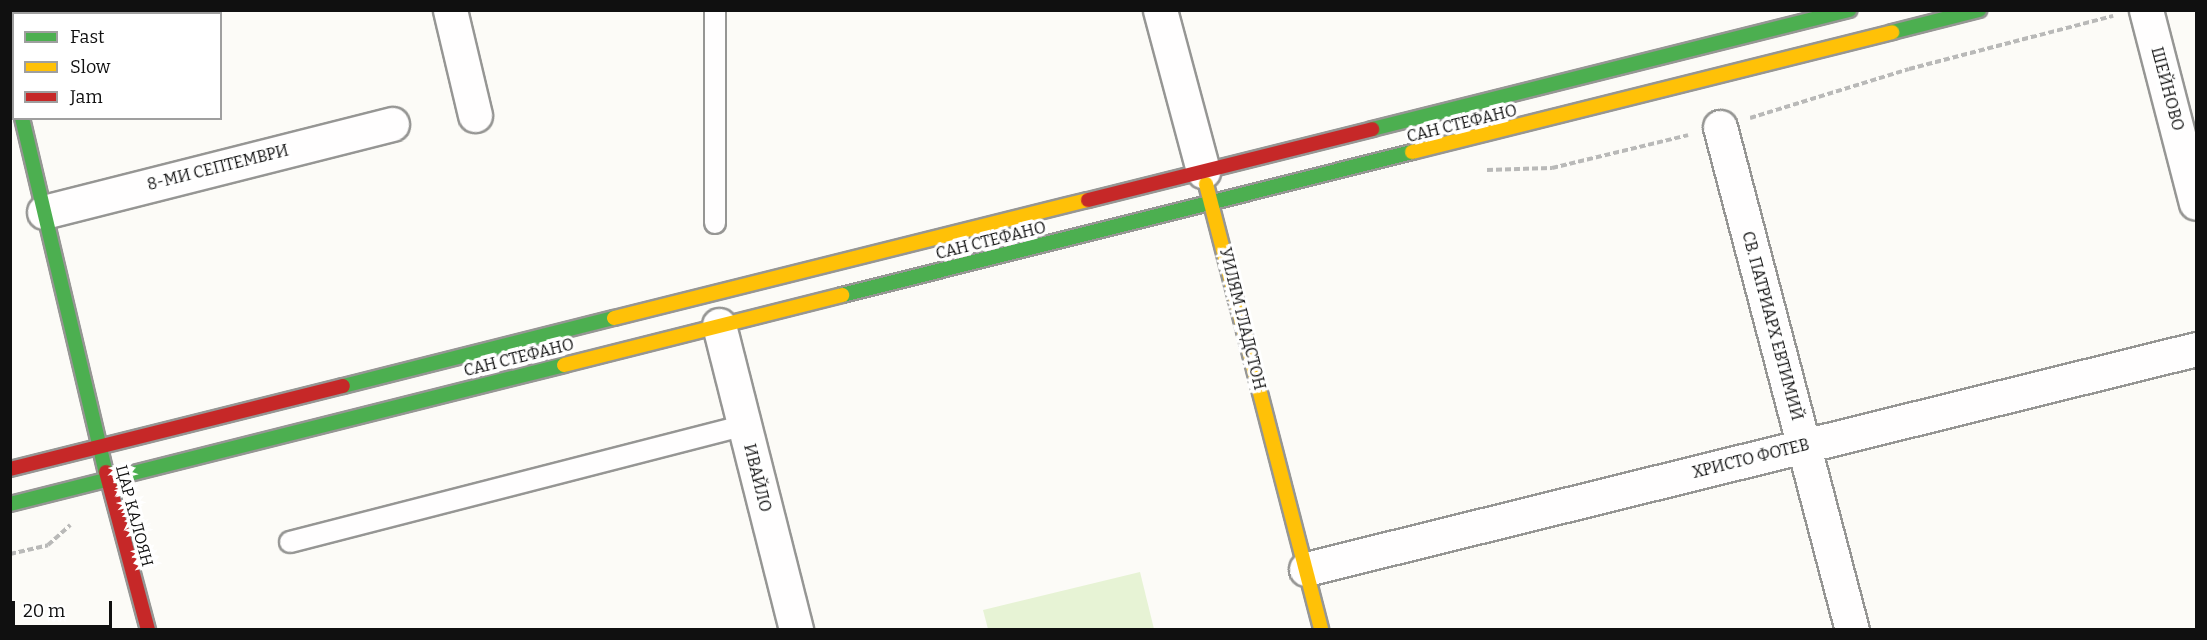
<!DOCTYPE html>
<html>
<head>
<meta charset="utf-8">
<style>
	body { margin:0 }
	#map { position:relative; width:2207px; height:640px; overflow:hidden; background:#fcfbf7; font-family:Bitter,serif }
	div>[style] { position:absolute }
	.green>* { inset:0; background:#e7f3d5 }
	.path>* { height:4px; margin-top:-2px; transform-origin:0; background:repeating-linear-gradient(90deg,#b9b9b8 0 6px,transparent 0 9px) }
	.roads { filter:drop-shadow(2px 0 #969694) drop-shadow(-2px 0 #969694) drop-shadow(0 2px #969694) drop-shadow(0 -2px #969694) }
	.lane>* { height:20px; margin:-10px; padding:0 10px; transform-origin:10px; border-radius:10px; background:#fffefe }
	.street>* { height:33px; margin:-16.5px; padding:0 16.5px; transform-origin:16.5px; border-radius:16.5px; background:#fffefe }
	.fast>* { height:14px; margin:-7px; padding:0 7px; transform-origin:7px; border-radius:7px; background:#4caf50 }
	.slow>* { height:14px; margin:-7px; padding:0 7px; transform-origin:7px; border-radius:7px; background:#ffc107 }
	.jam>* { height:14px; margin:-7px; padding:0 7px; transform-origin:7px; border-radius:7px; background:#c62828 }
	span { translate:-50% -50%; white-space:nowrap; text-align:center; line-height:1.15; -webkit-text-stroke:6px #fff; paint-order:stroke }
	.street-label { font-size:16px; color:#101010 }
	.frame { position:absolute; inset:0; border:12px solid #101010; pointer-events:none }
	.legend { position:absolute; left:12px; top:12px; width:210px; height:108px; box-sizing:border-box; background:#fff; border:2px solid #9f9f9f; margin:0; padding:8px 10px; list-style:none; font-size:18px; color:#101010 }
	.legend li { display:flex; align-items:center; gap:12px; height:30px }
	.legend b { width:30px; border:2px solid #9f9f9f }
	.scale { position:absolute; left:12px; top:601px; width:100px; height:27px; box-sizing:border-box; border:3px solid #101010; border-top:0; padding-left:8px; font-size:18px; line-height:21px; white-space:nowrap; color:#101010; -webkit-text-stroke:4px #fff; paint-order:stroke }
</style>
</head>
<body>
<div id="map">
	<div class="green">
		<i style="clip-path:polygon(1140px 572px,1154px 629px,988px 629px,983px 610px)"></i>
	</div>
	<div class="path">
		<i style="left:1750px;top:118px;width:166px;rotate:-17.1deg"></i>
		<i style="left:1909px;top:69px;width:211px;rotate:-14.6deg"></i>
		<i style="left:1487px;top:170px;width:65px;rotate:-1.8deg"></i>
		<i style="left:1552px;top:168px;width:140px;rotate:-13.6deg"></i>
		<i style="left:10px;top:554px;width:39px;rotate:-13deg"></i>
		<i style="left:48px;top:545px;width:30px;rotate:-42deg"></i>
	</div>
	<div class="roads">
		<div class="lane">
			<i style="left:715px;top:10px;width:213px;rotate:90deg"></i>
			<i style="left:290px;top:542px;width:468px;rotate:-14.4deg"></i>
		</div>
		<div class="street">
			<i style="left:450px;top:10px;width:108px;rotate:76.6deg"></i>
			<i style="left:1160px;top:10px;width:167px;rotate:75deg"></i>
			<i style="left:2146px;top:10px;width:199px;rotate:75.5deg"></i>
			<i style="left:1720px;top:127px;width:520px;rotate:75.3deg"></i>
			<i style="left:44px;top:212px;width:359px;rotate:-14.2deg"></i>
			<i style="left:719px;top:325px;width:315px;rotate:75.8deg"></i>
			<i style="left:1306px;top:569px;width:917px;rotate:-13.88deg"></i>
		</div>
		<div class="fast">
			<i style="left:1892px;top:32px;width:90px;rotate:-14.2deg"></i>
			<i style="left:22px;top:118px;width:364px;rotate:76.7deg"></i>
			<i style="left:1372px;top:129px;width:492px;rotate:-14deg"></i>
			<i style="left:842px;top:295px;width:588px;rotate:-14.08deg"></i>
			<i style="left:343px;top:386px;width:279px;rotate:-14.1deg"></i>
			<i style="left:10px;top:504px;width:571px;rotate:-14.08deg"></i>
		</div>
		<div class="slow">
			<i style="left:10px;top:72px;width:14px;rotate:73deg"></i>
			<i style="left:1412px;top:152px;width:495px;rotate:-14deg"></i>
			<i style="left:1206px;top:184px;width:461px;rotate:75.5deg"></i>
			<i style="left:614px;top:318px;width:488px;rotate:-14deg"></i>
			<i style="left:564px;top:365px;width:287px;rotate:-14.1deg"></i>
		</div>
		<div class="jam">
			<i style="left:1088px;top:200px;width:293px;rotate:-14deg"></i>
			<i style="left:10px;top:469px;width:343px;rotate:-14deg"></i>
			<i style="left:106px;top:472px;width:163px;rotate:75.1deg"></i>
		</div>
	</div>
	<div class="street-label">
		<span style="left:2167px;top:89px;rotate:75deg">ШЕЙНОВО</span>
		<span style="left:1462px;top:124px;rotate:-14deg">САН СТЕФАНО</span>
		<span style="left:218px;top:168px;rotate:-14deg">8-МИ СЕПТЕМВРИ</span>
		<span style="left:991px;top:241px;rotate:-14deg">САН СТЕФАНО</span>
		<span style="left:1242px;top:319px;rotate:76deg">УИЛЯМ ГЛАДСТОН</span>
		<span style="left:1772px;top:326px;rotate:75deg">СВ. ПАТРИАРХ ЕВТИМИЙ</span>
		<span style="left:519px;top:358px;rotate:-14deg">САН СТЕФАНО</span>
		<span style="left:1751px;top:459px;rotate:-14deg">ХРИСТО ФОТЕВ</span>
		<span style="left:757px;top:478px;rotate:76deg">ИВАЙЛО</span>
		<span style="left:134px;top:516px;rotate:75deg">ЦАР КАЛОЯН</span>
	</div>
	<div class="frame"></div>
	<ul class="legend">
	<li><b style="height:8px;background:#4caf50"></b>Fast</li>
	<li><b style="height:8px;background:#ffc107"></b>Slow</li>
	<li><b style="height:8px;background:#c62828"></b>Jam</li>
	</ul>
	<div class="scale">20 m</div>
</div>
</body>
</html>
